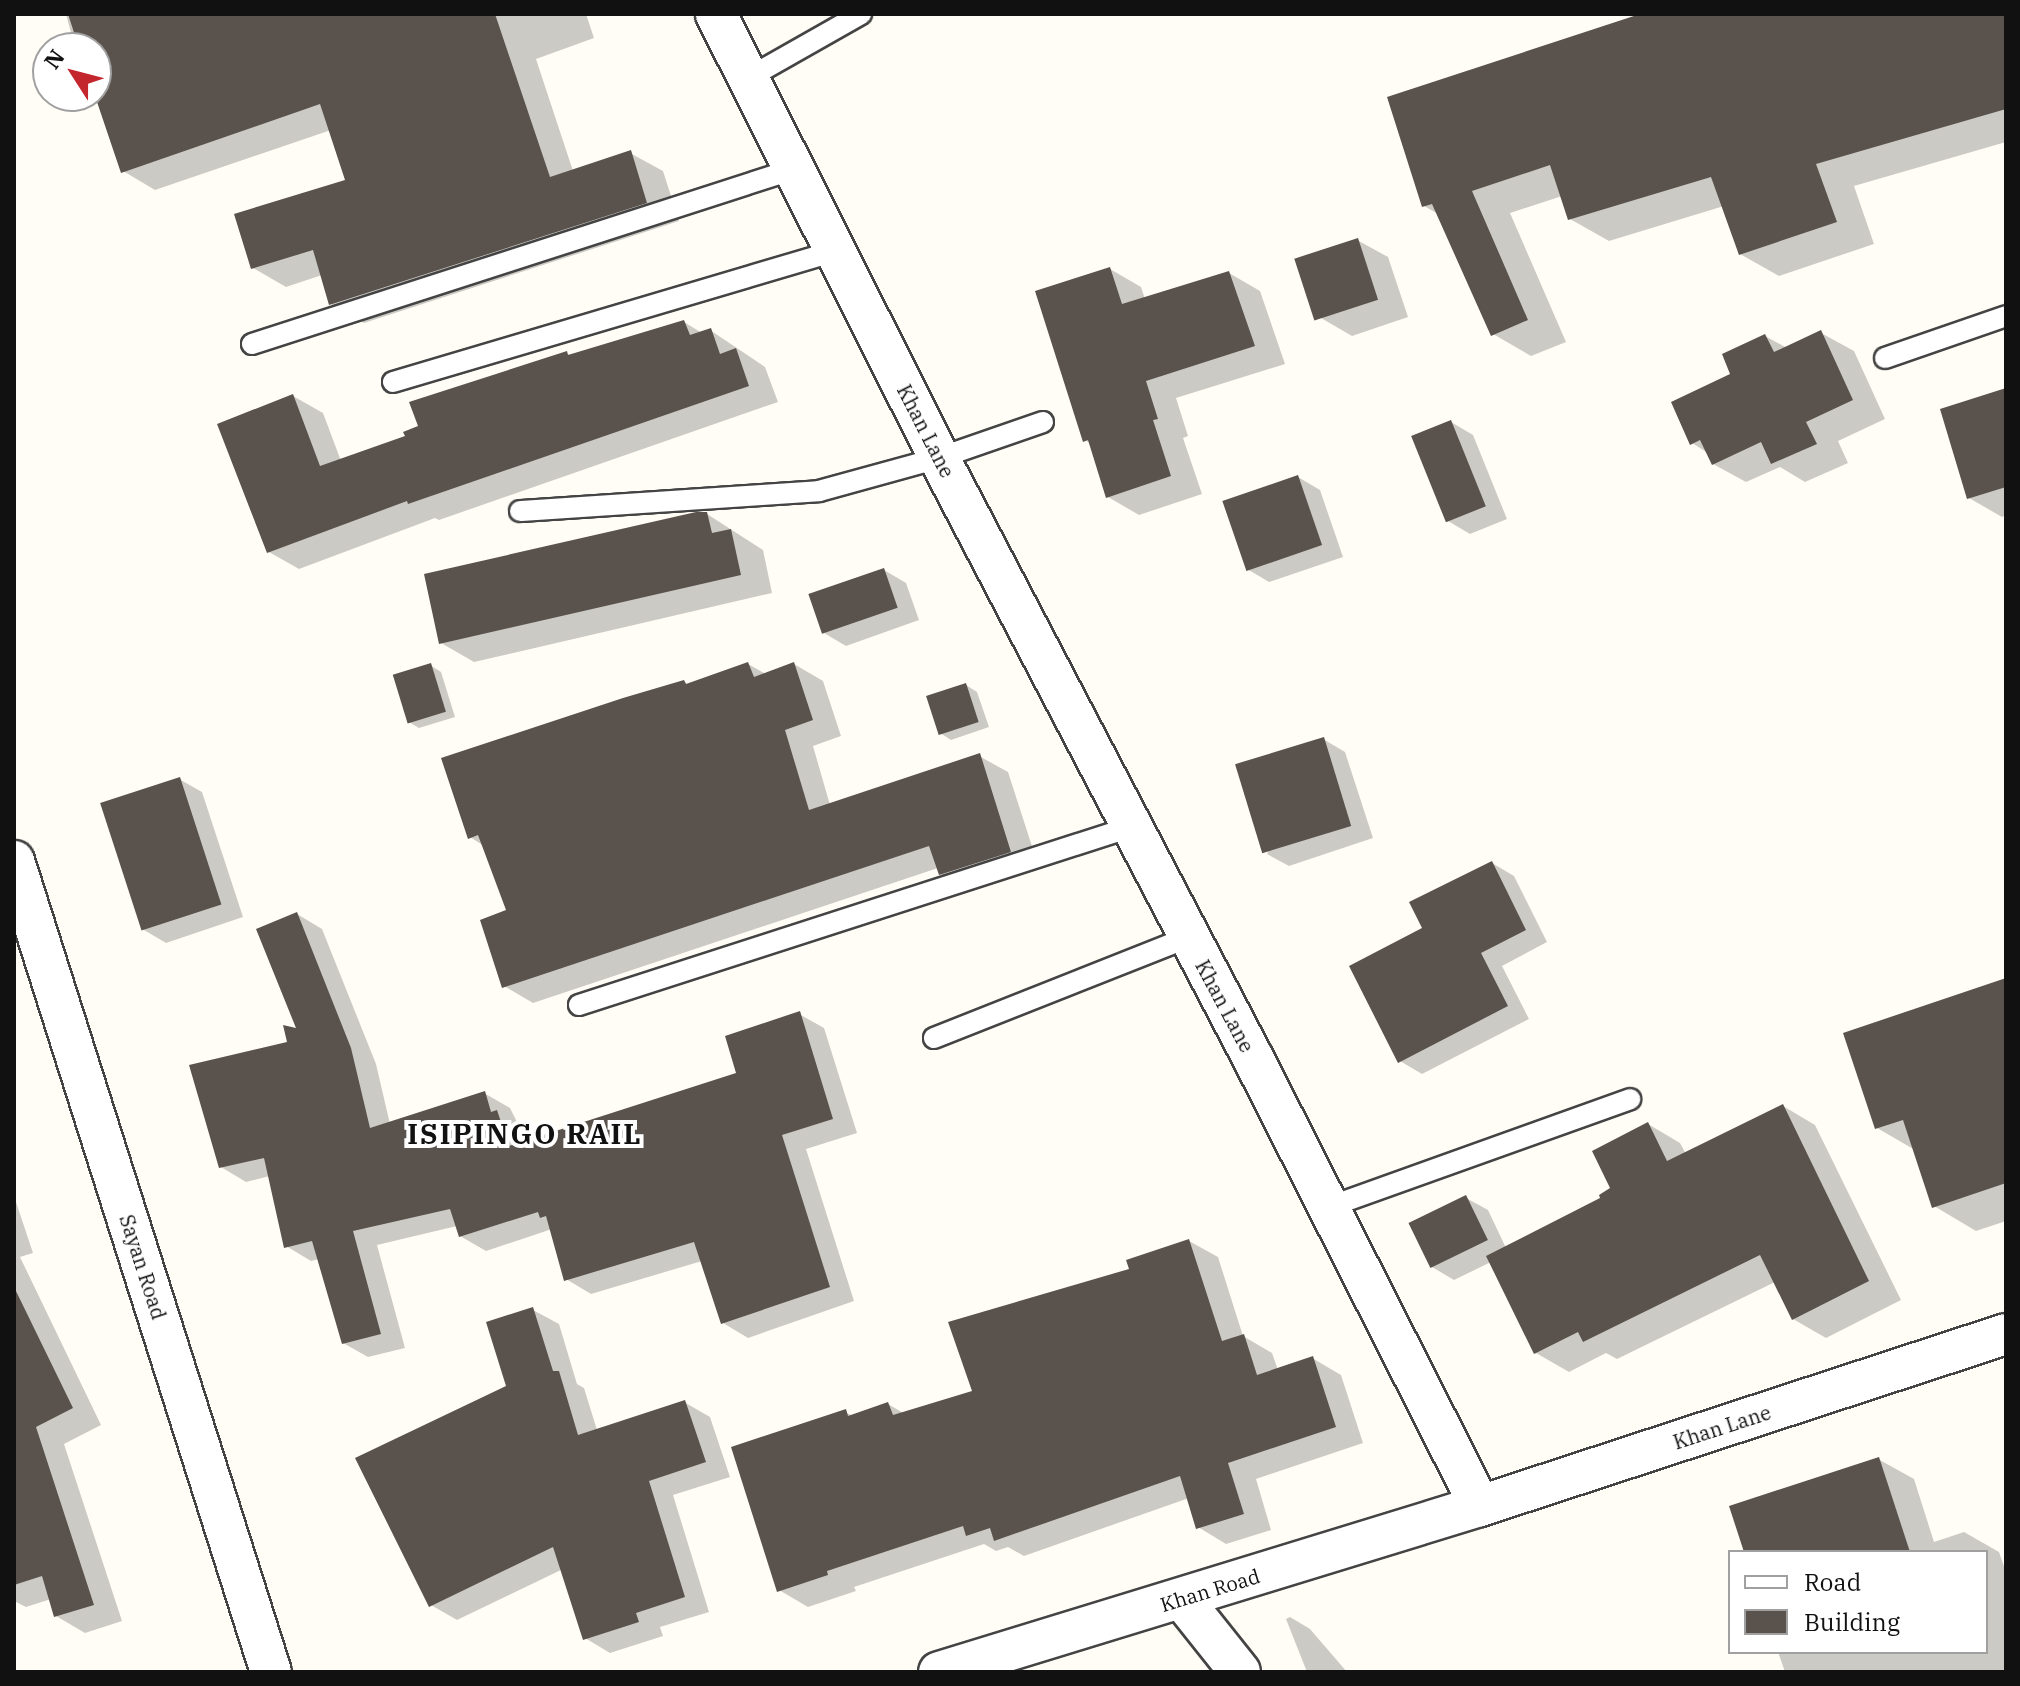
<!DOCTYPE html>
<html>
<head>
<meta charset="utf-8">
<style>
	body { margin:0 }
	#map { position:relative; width:2020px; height:1686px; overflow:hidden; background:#fffdf5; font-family:"IBM Plex Serif",serif }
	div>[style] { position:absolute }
	.shadow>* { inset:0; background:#0003 }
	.building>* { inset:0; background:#5a524d; transform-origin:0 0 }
	.roads { filter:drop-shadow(2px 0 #444) drop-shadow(-2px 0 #444) drop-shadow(0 2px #444) drop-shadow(0 -2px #444) }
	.service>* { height:20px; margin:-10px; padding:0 10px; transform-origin:10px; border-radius:10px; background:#fff }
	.minor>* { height:40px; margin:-20px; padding:0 20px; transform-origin:20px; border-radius:20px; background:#fff }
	span { translate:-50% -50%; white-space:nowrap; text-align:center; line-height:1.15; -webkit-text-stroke:8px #fff; paint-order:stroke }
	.street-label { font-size:20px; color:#111 }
	.district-label { font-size:28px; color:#111; font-weight:700; letter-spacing:2px }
	.frame { position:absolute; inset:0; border:16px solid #111; pointer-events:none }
	.legend { position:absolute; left:1728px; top:1550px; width:260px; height:104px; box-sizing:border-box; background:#fff; border:2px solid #a0a0a0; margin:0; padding:10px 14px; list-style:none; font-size:24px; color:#111 }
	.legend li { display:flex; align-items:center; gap:16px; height:40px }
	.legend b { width:40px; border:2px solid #a0a0a0 }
	.north { position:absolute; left:32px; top:32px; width:80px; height:80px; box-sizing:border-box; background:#fff; border:2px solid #a0a0a0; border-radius:50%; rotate:306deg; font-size:22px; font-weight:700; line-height:32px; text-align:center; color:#111 }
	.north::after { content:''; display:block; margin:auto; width:28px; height:36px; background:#c4262e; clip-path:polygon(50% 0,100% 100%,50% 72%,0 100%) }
</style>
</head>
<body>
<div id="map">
	<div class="shadow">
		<i style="clip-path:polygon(66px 14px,586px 14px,594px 38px,536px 59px,573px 171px,630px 153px,663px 171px,679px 221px,364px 323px,331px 304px,322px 275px,286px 287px,253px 268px,347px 181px,331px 130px,155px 190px,123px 171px,96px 48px,75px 48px)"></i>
		<i style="clip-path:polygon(1646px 14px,2006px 14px,2006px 142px,1854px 186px,1874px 244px,1779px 276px,1740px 254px,1724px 206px,1609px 241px,1570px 219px,1562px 196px,1510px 213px,1566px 342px,1531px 356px,1493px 334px,1440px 215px,1424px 206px)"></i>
		<i style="clip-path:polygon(1357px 240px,1388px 257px,1408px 317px,1352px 336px,1321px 318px)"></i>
		<i style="clip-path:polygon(1110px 269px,1141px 287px,1145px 299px,1229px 273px,1260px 291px,1285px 364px,1176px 398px,1188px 436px,1183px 438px,1202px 494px,1139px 515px,1108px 497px,1091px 444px,1085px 440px)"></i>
		<i style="clip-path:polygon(684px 322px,702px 333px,710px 330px,765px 367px,778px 402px,439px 520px,435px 518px,299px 569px,269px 552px,293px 396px,323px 413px,341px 461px,407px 438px,566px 353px,572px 356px)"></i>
		<i style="clip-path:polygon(1821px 333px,1854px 351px,1885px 419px,1838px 441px,1848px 463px,1805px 482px,1780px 467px,1746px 482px,1713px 464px,1708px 453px,1692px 443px,1733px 375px,1765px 336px,1787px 348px)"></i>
		<i style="clip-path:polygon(2006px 390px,2006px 515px,2002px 517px,1969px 498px)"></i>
		<i style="clip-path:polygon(1451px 422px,1473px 435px,1507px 519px,1470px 534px,1448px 521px)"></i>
		<i style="clip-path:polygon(1298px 477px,1320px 490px,1343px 557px,1269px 582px,1247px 569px)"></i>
		<i style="clip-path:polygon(707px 514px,763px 550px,772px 593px,474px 662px,441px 643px)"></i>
		<i style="clip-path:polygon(884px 570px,906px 583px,919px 620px,846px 646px,824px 633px)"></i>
		<i style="clip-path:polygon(748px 664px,766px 674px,794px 664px,823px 681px,841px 736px,813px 746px,830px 805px,979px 756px,1008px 772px,1039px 868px,969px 891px,940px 874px,938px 868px,533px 1003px,504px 986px,508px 912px,484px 846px,470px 837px,684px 682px,689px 685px)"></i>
		<i style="clip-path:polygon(430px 665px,441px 672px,455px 717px,419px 728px,409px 722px)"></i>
		<i style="clip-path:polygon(966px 685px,977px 692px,989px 727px,951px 740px,940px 733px)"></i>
		<i style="clip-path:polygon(1323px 739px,1345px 752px,1373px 838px,1289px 866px,1267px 854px)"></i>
		<i style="clip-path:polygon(179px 779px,202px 792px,243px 917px,166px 943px,144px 930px)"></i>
		<i style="clip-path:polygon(1492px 863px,1514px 876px,1547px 942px,1502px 966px,1529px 1019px,1422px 1074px,1400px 1061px)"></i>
		<i style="clip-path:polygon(297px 914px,322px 929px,376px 1064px,390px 1124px,484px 1093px,510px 1108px,527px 1142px,739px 1074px,799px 1014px,824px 1028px,857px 1133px,806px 1149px,854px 1301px,748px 1338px,723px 1323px,702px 1261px,591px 1294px,566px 1279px,552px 1229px,486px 1251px,460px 1236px,457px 1226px,377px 1245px,405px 1348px,368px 1357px,343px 1343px,319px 1259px,311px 1261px,286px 1246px,270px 1176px,246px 1182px,221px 1167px,192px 1066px,290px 1044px,299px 1031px)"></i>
		<i style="clip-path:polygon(2006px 980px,2006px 1221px,1976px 1231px,1934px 1206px,1915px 1150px,1877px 1128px)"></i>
		<i style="clip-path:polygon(1783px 1106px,1815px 1125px,1901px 1300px,1826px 1338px,1793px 1319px,1775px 1282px,1617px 1359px,1606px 1353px,1569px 1372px,1536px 1353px,1491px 1262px,1454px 1280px,1432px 1267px,1466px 1198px,1488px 1210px,1506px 1248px,1603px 1199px,1613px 1189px,1648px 1124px,1680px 1143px,1686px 1154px)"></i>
		<i style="clip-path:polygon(14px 1196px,33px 1253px,20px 1257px,101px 1425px,64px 1444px,122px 1621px,85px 1633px,56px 1616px,51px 1599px,26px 1607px,14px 1601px)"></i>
		<i style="clip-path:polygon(1189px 1241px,1218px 1257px,1243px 1336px,1272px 1353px,1278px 1370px,1312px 1358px,1341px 1375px,1363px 1443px,1256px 1479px,1271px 1530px,1226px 1544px,1198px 1527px,1189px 1498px,1024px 1556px,1008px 1547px,996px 1551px,984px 1544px,854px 1587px,856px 1591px,808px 1607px,779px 1590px,845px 1412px,853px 1416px,888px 1404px,905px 1414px,974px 1392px,1131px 1270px)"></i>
		<i style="clip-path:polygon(533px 1310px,559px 1324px,577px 1384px,584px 1388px,597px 1430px,684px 1402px,710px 1417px,730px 1477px,673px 1495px,709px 1612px,660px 1627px,663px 1636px,610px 1653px,585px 1638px,563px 1569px,457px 1620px,431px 1605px)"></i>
		<i style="clip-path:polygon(1878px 1459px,1914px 1479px,1934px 1542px,1964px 1532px,1999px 1552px,2006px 1572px,2006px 1672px,1785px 1672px,1778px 1652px,1986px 1652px,1986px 1552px,1746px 1552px)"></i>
		<i style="clip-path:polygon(1290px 1617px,1310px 1629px,1347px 1672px,1307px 1672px,1286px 1619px)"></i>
	</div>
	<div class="building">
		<i style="clip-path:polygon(68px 14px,495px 14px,550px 177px,631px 150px,647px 203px,329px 305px,313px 250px,251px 269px,234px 214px,345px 180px,320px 104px,121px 173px,95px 96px,96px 48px,79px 48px)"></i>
		<i style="clip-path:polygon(1640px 14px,2006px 14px,2006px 109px,1816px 164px,1837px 222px,1739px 255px,1711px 177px,1568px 220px,1550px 165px,1472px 191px,1528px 320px,1491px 336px,1432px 204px,1422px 207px,1387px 97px)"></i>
		<i style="left:1358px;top:238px;width:65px;height:67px;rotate:72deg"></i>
		<i style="clip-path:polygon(1110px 267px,1122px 304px,1229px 271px,1255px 346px,1146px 381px,1158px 419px,1153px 420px,1171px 476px,1106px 498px,1088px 440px,1083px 442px,1035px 291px)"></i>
		<i style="clip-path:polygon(684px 320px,690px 335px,711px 328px,720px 354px,736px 348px,749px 386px,408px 504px,407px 501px,267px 553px,217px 424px,293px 394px,320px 466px,405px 436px,403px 432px,418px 426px,409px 402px,567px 351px,568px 355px)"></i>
		<i style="clip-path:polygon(1821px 330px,1853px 400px,1806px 422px,1817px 444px,1771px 464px,1761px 442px,1712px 465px,1700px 440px,1690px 445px,1671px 402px,1730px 374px,1722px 354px,1765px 334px,1774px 352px)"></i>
		<i style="clip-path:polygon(2006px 388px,2006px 487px,1967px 499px,1940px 409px)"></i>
		<i style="left:1451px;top:420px;width:93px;height:43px;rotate:68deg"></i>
		<i style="left:1298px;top:475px;width:74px;height:80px;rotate:71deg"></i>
		<i style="clip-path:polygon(696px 512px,707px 512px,712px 533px,731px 529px,741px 575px,439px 644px,424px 574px)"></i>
		<i style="left:884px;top:568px;width:42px;height:80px;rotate:71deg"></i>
		<i style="clip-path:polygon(748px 662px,754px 677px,794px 662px,813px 720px,785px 730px,809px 810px,980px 753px,1011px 852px,939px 875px,929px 846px,502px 988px,480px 920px,506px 910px,478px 835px,468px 839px,441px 758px,623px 698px,684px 680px,686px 684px)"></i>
		<i style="left:431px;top:663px;width:51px;height:40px;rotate:73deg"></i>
		<i style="left:966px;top:683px;width:41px;height:42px;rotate:72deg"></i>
		<i style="left:1324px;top:737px;width:93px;height:93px;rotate:73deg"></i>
		<i style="left:180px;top:777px;width:134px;height:84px;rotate:72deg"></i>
		<i style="clip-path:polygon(1492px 861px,1526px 930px,1481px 953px,1508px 1006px,1398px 1063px,1349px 966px,1422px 928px,1409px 902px)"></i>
		<i style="clip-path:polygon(297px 912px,351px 1048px,370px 1128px,485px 1091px,491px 1112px,497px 1110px,509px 1146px,736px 1073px,725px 1036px,800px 1011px,833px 1119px,782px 1135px,830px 1287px,721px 1324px,694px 1242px,564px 1281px,546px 1216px,540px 1218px,538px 1212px,459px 1237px,450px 1209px,353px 1231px,381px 1334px,342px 1344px,312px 1241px,284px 1248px,264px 1158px,219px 1168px,189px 1065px,287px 1042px,283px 1025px,296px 1028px,256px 929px)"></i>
		<i style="clip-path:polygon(2006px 978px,2006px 1183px,1932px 1208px,1903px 1120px,1875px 1129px,1843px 1033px)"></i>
		<i style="clip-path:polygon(1783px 1104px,1869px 1281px,1792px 1320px,1760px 1255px,1583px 1342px,1578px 1332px,1534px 1354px,1486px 1256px,1600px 1198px,1599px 1195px,1610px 1188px,1592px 1151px,1648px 1122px,1667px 1161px)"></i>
		<i style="left:1466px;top:1195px;width:50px;height:64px;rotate:64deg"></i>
		<i style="clip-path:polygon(1189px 1239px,1222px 1341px,1244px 1334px,1257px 1375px,1313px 1356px,1336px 1427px,1228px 1463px,1244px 1514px,1196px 1529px,1180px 1476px,994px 1541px,990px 1528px,966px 1536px,963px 1526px,827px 1571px,828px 1575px,777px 1592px,731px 1447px,846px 1409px,848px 1416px,888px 1402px,893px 1415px,972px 1391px,948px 1322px,1129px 1269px,1126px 1260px)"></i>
		<i style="clip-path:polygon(14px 1287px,73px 1408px,36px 1427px,94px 1605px,54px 1617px,42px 1576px,14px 1585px)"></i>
		<i style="clip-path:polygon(533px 1307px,553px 1371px,559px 1371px,578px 1435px,685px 1400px,706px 1462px,649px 1481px,685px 1597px,636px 1613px,639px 1622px,583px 1640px,553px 1547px,429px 1607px,355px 1458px,506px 1386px,486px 1322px)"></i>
		<i style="clip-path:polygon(1879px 1457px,1910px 1552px,1744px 1552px,1729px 1506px)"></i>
	</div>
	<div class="roads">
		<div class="service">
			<i style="left:748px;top:78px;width:130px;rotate:-29.5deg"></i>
			<i style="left:252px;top:344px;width:570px;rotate:-17.89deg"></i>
			<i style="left:1885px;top:358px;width:128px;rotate:-19.1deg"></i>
			<i style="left:393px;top:382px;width:461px;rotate:-16.5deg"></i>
			<i style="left:520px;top:511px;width:300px;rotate:-3.8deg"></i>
			<i style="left:819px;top:491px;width:124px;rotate:-15.4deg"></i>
			<i style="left:939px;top:458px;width:110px;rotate:-19.1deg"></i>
			<i style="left:579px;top:1005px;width:580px;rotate:-17.87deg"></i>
			<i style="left:934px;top:1038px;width:274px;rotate:-21.6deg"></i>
			<i style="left:1329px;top:1207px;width:320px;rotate:-19.7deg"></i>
		</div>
		<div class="minor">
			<i style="left:716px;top:14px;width:497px;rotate:63.3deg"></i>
			<i style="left:939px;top:458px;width:677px;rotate:62.38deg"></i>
			<i style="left:1253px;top:1058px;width:502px;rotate:63.13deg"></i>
			<i style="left:14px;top:861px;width:851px;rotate:72.42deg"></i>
			<i style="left:1182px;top:1599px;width:93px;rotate:51.5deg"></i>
			<i style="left:939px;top:1672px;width:566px;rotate:-17.06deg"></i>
			<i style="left:1480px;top:1506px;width:553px;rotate:-18.11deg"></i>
		</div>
	</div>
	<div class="street-label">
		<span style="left:926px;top:431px;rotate:63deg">Khan Lane</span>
		<span style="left:1225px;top:1006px;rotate:62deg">Khan Lane</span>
		<span style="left:143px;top:1267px;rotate:72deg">Sayan Road</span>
		<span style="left:1722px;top:1427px;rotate:-18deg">Khan Lane</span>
		<span style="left:1210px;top:1590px;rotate:-17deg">Khan Road</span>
	</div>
	<div class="district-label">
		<span style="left:525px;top:1134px">ISIPINGO RAIL</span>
	</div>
	<div class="frame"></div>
	<ul class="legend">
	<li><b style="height:10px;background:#fff"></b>Road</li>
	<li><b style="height:22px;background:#5a524d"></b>Building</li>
	</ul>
	<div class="north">N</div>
</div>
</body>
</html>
